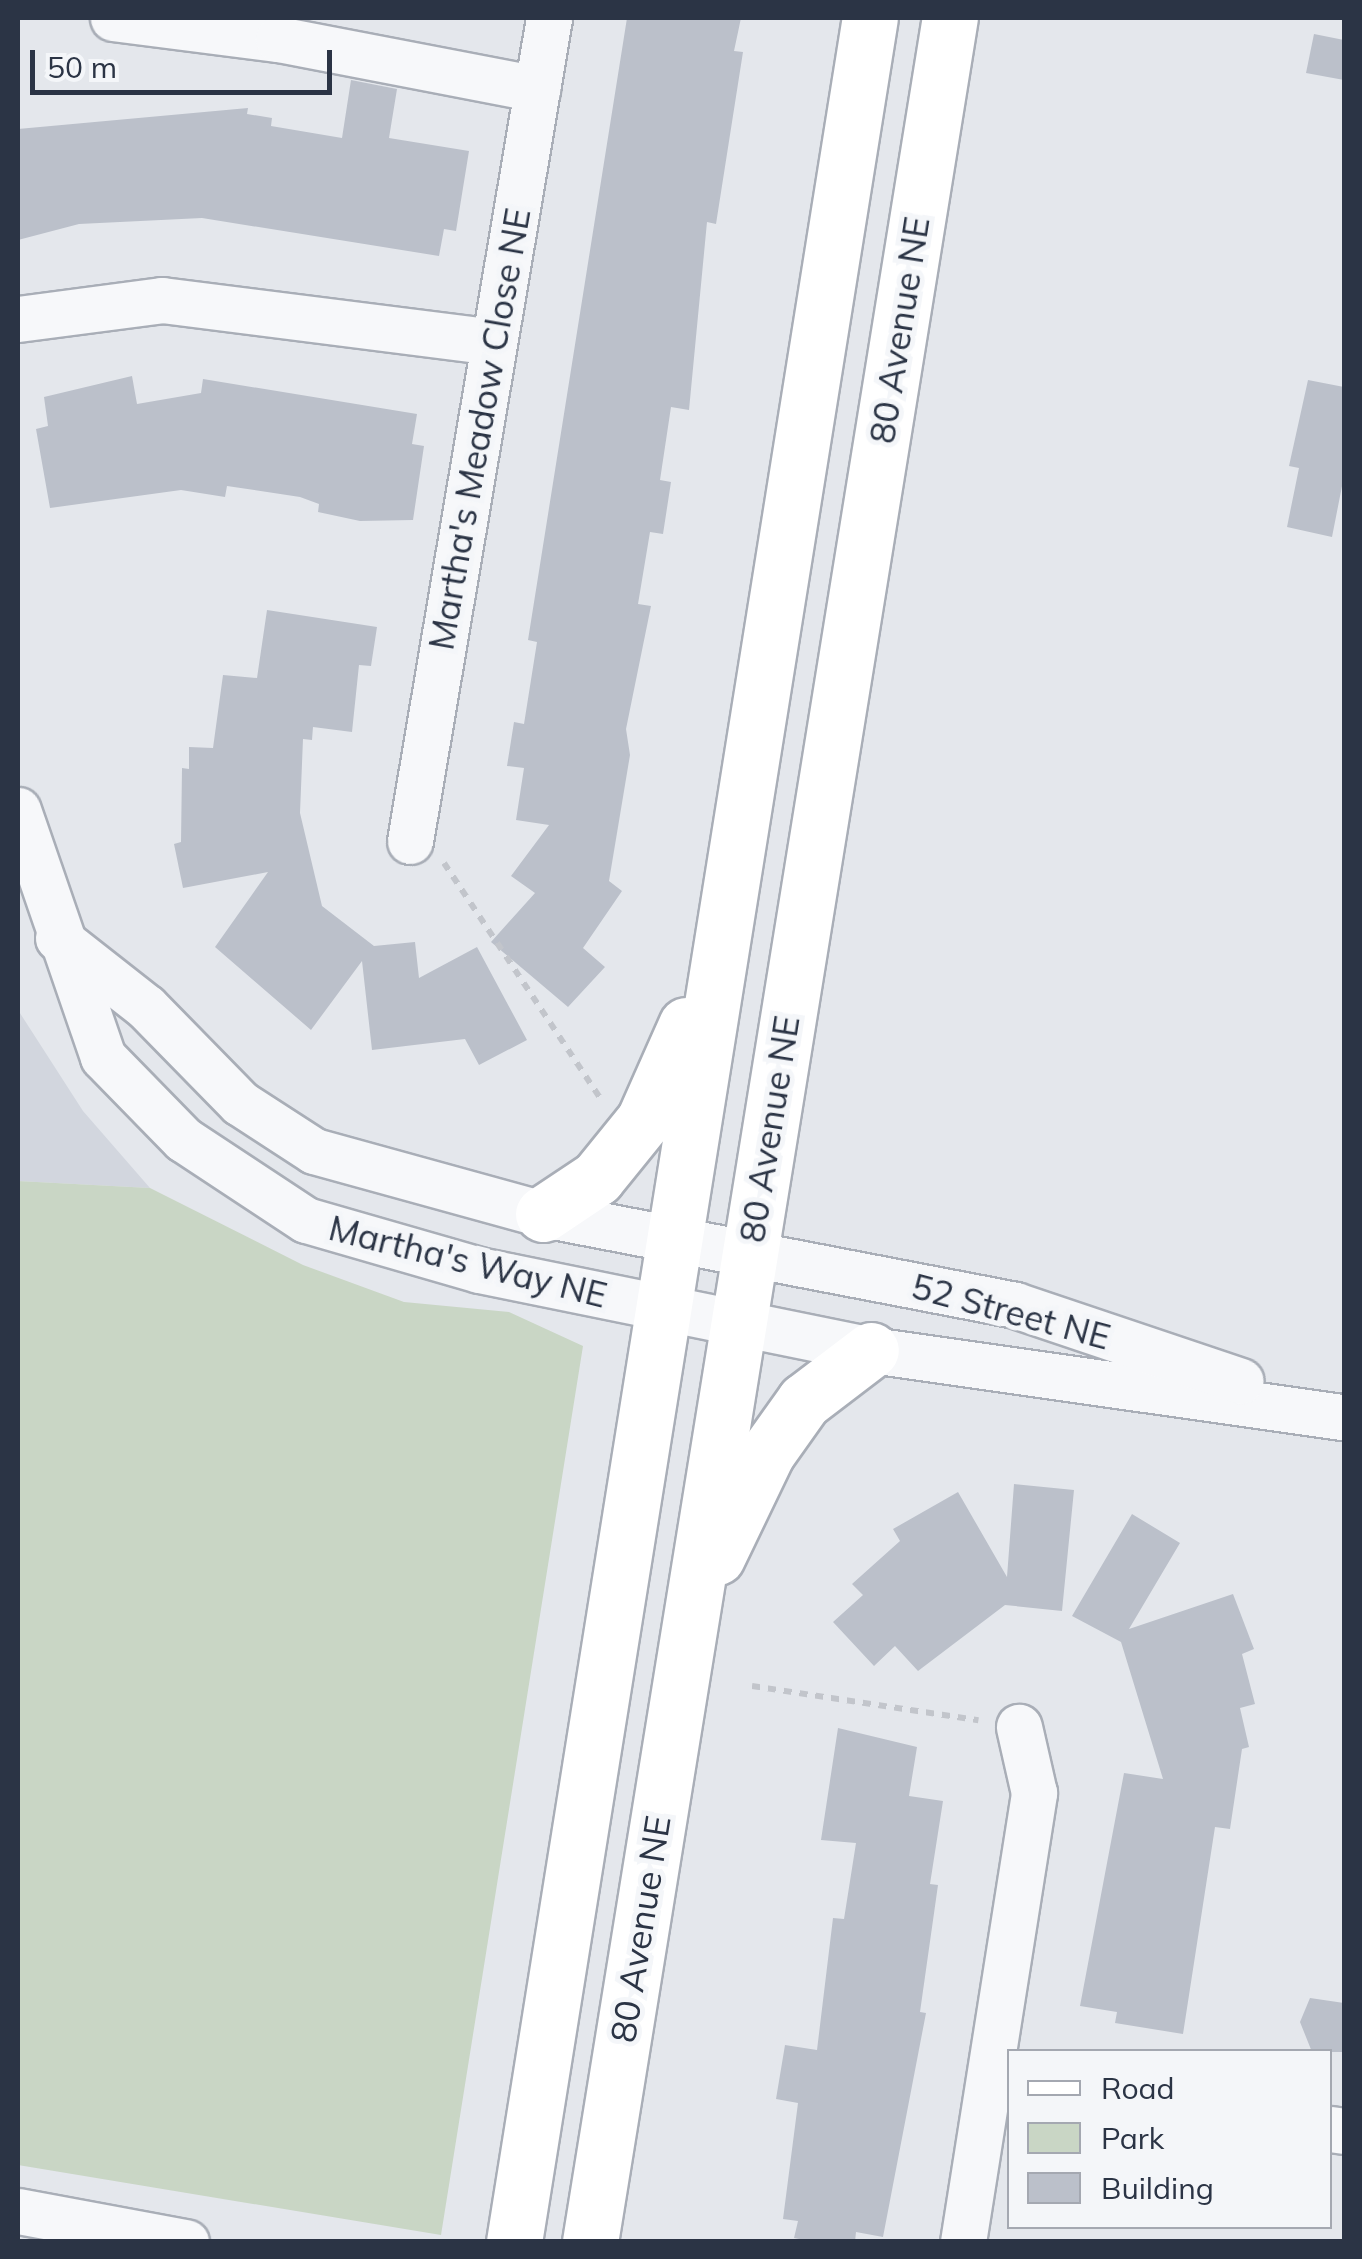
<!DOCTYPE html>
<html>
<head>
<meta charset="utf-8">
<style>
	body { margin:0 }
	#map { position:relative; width:1362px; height:2259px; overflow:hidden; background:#e4e7ec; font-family:Mulish,sans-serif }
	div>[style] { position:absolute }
	.built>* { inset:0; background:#d2d6de }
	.green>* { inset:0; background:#c9d6c5 }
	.building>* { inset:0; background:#bbc0ca }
	.path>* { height:6px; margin-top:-3px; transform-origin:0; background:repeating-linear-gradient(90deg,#c2c5cb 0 8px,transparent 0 16px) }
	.roads { filter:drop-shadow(2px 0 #a9aeb7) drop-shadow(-2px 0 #a9aeb7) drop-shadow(0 2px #a9aeb7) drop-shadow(0 -2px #a9aeb7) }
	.minor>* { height:45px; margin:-22.5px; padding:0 22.5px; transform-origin:22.5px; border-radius:22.5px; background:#f7f8fa }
	.major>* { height:55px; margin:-27.5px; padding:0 27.5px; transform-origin:27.5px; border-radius:27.5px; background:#fff }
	span { translate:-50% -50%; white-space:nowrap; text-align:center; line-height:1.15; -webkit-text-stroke:10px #f4f6f9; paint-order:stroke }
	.street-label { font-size:35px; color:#2b3445 }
	.frame { position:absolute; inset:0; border:20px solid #2b3445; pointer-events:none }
	.legend { position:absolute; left:1007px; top:2049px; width:325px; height:180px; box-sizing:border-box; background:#f4f6f9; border:2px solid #a4a8b1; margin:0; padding:12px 18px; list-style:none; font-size:30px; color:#2b3445 }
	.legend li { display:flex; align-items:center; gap:20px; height:50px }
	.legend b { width:50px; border:2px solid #a4a8b1 }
	.scale { position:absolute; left:30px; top:50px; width:302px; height:45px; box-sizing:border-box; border:5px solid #2b3445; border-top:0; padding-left:12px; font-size:30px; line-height:35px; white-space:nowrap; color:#2b3445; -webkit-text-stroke:8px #f4f6f9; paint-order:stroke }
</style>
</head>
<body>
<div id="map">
	<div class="built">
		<i style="clip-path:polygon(18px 1010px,83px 1111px,150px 1188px,18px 1181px)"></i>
	</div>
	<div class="green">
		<i style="clip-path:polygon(18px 1181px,150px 1188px,303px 1265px,404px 1302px,509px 1312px,583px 1346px,441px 2235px,18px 2165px)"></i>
	</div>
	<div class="building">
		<i style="clip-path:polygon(627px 18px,741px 18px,734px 51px,743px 52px,716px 224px,707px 222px,689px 410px,671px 407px,660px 480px,671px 482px,663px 534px,650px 532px,638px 604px,651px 606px,626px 729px,630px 755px,609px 881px,622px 891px,583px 948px,605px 967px,568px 1007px,491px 942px,535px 893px,511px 876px,549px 825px,516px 820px,524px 768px,507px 766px,514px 722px,524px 724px,537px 642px,528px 640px)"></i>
		<i style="clip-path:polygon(1314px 34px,1344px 40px,1344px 80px,1306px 73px)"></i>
		<i style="clip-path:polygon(351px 80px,397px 89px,389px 138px,469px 151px,456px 231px,444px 229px,439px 256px,202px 218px,79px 224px,18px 240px,18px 129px,248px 108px,247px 114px,272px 118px,271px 126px,342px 138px)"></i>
		<i style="clip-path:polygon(132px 376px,137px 404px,201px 393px,203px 379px,417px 414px,412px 444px,424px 446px,413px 520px,360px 521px,318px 512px,319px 504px,300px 497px,227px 486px,225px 497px,181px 490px,50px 508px,36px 429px,48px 426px,44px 397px)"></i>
		<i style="clip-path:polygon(1308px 380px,1344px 387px,1344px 476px,1332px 537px,1287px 527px,1299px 468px,1289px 466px)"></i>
		<i style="clip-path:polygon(267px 610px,377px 627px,371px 666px,359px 665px,352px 732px,313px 727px,312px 740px,303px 739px,300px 813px,322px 906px,374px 946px,415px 942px,419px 978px,477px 947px,527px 1040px,479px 1065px,465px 1039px,372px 1050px,362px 961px,311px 1030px,215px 947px,268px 872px,183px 888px,174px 844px,181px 842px,182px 768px,189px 769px,189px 747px,213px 748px,223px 675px,257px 678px)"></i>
		<i style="clip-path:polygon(1014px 1484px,1074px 1490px,1062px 1611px,1005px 1605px,918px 1671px,895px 1646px,874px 1666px,833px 1622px,863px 1595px,852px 1584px,900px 1541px,893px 1529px,958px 1492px,1007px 1577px)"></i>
		<i style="clip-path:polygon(1132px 1514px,1180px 1543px,1129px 1629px,1233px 1594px,1254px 1649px,1242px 1654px,1255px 1704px,1240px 1708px,1249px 1747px,1242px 1749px,1230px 1829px,1215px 1827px,1183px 2034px,1115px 2023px,1117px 2012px,1080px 2006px,1124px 1773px,1163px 1779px,1121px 1642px,1072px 1616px)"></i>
		<i style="clip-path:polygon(838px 1728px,917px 1747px,909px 1796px,943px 1801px,930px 1884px,938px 1885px,920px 2012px,926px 2013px,883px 2237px,856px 2232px,855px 2242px,815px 2242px,794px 2238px,798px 2221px,783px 2219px,798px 2103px,776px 2099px,785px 2045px,817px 2050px,833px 1918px,844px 1919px,856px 1843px,821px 1840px)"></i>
		<i style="clip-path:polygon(1310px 1998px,1344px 2003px,1344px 2052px,1312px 2052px,1300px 2022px)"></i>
	</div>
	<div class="path">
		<i style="left:444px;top:863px;width:282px;rotate:56.4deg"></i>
		<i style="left:752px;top:1686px;width:229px;rotate:8.6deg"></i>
	</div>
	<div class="roads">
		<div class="minor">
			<i style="left:113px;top:18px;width:166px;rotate:7.3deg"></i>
			<i style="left:278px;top:39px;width:264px;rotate:10.9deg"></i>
			<i style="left:18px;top:319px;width:145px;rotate:-7.5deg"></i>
			<i style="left:162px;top:300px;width:334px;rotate:7.2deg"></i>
			<i style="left:18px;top:810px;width:261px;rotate:71deg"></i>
			<i style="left:103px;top:1057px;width:115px;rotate:45.7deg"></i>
			<i style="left:183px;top:1139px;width:147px;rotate:33.4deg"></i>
			<i style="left:306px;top:1220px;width:180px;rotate:16.1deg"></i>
			<i style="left:479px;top:1270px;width:400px;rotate:11.5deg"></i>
			<i style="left:871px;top:1350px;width:478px;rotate:8.1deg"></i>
			<i style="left:410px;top:841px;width:835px;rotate:-80.41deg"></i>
			<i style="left:58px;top:938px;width:112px;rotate:38.1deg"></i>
			<i style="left:146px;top:1007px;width:134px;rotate:45.6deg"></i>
			<i style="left:240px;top:1103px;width:88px;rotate:33deg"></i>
			<i style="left:314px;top:1151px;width:238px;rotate:15.4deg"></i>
			<i style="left:543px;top:1214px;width:481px;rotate:10.9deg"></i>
			<i style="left:1015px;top:1305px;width:238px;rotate:18.6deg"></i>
			<i style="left:1330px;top:2129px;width:14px;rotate:8deg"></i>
			<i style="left:18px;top:2211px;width:171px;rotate:10.5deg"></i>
			<i style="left:963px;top:2242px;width:455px;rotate:-81deg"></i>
			<i style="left:1034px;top:1793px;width:68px;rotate:-102.8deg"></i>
		</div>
		<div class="major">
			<i style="left:543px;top:1214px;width:65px;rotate:-33.7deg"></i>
			<i style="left:597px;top:1178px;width:75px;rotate:-51deg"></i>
			<i style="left:644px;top:1120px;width:104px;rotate:-66.1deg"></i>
			<i style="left:717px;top:1557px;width:115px;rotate:-64.3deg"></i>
			<i style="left:767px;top:1453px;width:64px;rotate:-54.6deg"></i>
			<i style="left:804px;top:1401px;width:84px;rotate:-37.3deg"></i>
			<i style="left:514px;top:2242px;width:2252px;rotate:-80.91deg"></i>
			<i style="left:590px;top:2242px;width:2253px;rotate:-80.81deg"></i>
		</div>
	</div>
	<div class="street-label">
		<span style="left:899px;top:330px;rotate:-81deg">80 Avenue NE</span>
		<span style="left:479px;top:429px;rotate:-80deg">Martha's Meadow Close NE</span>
		<span style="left:769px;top:1129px;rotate:-81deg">80 Avenue NE</span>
		<span style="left:468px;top:1261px;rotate:14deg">Martha's Way NE</span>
		<span style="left:1011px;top:1311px;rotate:15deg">52 Street NE</span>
		<span style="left:640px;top:1929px;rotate:-81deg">80 Avenue NE</span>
	</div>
	<div class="frame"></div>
	<ul class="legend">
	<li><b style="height:12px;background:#fff"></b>Road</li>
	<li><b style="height:28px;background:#c9d6c5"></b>Park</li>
	<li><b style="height:28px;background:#bbc0ca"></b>Building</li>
	</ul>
	<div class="scale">50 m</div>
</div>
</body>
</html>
